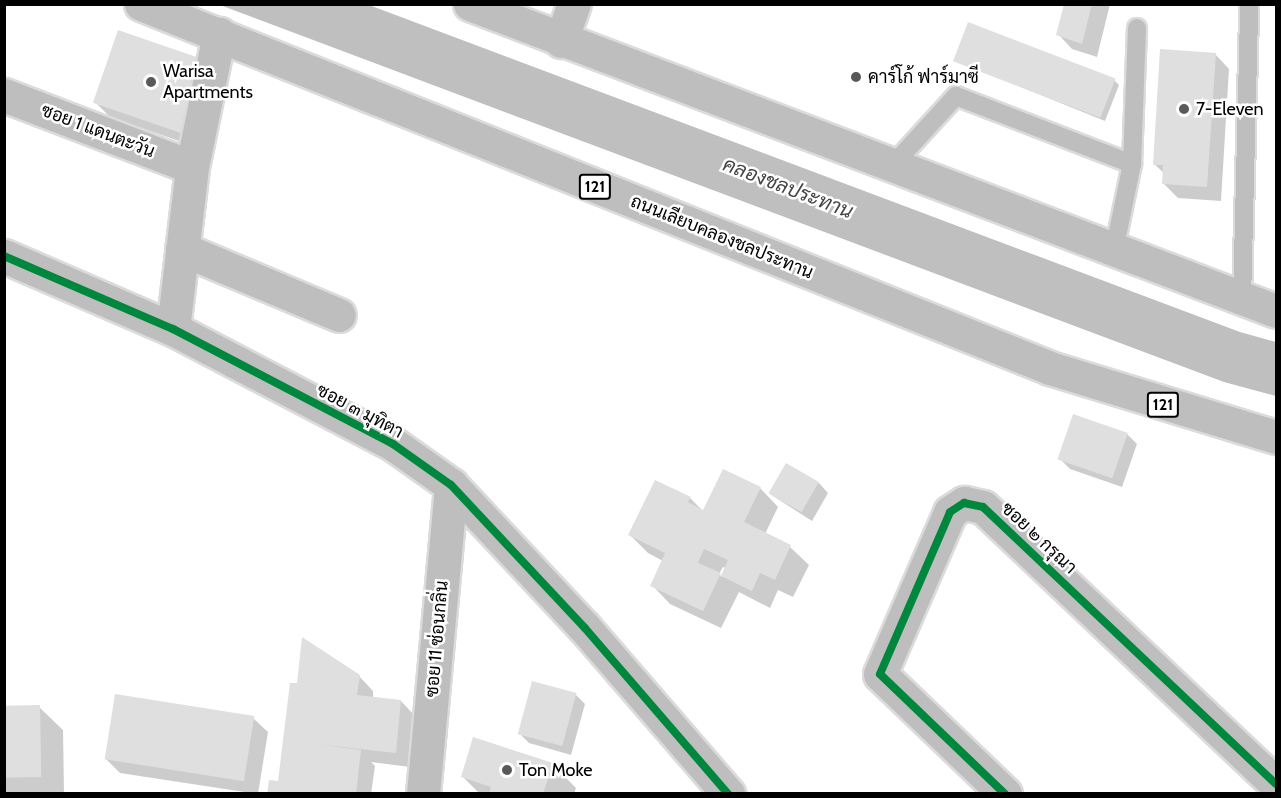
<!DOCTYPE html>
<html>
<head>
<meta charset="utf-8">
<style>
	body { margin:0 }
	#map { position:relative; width:1281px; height:798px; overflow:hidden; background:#fff; font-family:Cabin,Sarabun,sans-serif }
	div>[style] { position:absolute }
	.water>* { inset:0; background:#bfbfbf }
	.shadow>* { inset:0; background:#0003 }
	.building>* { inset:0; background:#dfdfdf; transform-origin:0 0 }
	.roads { filter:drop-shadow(2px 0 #dbdbdb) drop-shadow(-2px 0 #dbdbdb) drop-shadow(0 2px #dbdbdb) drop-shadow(0 -2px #dbdbdb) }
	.service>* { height:18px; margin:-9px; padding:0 9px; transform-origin:9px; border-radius:9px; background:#bebebe }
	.minor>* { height:33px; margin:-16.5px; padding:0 16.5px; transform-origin:16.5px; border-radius:16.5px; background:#bebebe }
	.primary>* { height:33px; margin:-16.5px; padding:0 16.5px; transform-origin:16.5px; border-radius:16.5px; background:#bebebe }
	.cycleway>* { height:8px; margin:-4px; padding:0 4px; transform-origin:4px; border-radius:4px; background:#00873e }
	.dots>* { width:16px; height:16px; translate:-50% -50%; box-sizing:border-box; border:3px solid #fff; border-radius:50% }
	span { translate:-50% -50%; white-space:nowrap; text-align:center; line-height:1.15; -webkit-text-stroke:5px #fff; paint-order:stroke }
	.shield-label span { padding:2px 4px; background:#fff; border:2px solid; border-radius:4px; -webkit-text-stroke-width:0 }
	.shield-label { font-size:16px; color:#000; font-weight:700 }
	.poi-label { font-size:18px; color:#000 }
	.left { translate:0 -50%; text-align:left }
	.street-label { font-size:18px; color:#000 }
	.water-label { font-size:20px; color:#444; font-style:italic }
	.frame { position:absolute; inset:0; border:6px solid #000; pointer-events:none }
</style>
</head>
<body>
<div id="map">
	<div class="water">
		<i style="clip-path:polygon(220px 5px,369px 5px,1240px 332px,1276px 342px,1276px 396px,1224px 382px)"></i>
	</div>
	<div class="shadow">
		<i style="clip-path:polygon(1066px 4px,1110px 4px,1097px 57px,1072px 49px,1058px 34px)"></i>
		<i style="clip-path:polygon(1215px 54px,1229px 69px,1221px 201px,1178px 198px,1163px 183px,1164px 173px,1154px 164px)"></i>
		<i style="clip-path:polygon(954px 60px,1114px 80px,1119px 85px,1105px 121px)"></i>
		<i style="clip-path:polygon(208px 63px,199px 148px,110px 117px,96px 103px)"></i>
		<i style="clip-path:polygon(1127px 434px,1137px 444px,1122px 487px,1070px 469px,1060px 459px)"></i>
		<i style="clip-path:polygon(819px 483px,828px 493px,812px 521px,770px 494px)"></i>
		<i style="clip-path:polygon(evenodd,760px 488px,778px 507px,765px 534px,790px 547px,809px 565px,793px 597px,778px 590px,770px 608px,739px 592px,721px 628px,670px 604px,652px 585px,663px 561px,648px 553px,630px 535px,690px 498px,704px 512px,760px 488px,723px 567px,726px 568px,722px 577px,719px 574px,723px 567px)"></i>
		<i style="clip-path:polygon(359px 676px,373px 691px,373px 698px,401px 701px,415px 716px,410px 767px,371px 762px,375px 766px,371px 794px,269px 794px)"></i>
		<i style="clip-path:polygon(575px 694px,585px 704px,571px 755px,529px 743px,519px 733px)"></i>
		<i style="clip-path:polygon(4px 707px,39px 707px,63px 730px,64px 794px,4px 794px)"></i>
		<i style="clip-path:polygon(253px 718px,268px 732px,258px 794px,120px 773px,106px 759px)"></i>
		<i style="clip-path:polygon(552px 764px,576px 788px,574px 794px,480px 794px,462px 776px)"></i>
	</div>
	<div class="building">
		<i style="clip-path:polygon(1064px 4px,1092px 4px,1082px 44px,1056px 35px)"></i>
		<i style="left:968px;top:22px;width:158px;height:42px;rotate:21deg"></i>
		<i style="left:118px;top:30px;width:96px;height:77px;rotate:19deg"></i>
		<i style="clip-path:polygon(1160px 49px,1216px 53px,1207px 187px,1162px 184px,1163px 165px,1153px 165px)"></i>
		<i style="left:1073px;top:414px;width:58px;height:48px;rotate:19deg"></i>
		<i style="left:786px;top:463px;width:38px;height:35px;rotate:30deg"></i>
		<i style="clip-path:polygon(723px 469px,761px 487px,744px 522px,791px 545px,775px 580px,760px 573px,752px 591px,721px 576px,728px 560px,704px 549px,698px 563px,721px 573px,703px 611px,650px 586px,665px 553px,628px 535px,655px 480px,691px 497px,688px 502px,703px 510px)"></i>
		<i style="clip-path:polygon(302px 637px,360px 675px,357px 695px,401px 700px,396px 753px,314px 744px,361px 750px,356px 794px,267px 794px,269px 780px,278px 781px,290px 683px,297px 683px)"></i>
		<i style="left:532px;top:681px;width:46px;height:55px;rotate:15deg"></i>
		<i style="left:115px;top:694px;width:141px;height:66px;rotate:9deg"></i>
		<i style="left:40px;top:705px;width:72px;height:36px;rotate:89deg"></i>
		<i style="clip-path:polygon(473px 737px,553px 763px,543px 794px,489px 794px,491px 787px,461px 777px)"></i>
	</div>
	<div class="roads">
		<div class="service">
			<i style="left:1132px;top:164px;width:136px;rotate:-87.9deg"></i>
			<i style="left:892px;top:166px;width:95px;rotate:-47.6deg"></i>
			<i style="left:956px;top:96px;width:189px;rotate:21.1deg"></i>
			<i style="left:1132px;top:164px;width:89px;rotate:101.7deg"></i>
			<i style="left:1242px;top:301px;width:297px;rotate:-88.6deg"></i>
		</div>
		<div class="minor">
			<i style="left:561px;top:41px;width:39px;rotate:-71deg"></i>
			<i style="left:4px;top:95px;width:201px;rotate:21deg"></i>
			<i style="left:182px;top:249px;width:170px;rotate:22.8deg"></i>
			<i style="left:4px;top:256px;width:184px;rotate:23.4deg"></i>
			<i style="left:173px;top:329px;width:248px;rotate:27.6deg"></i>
			<i style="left:393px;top:444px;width:71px;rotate:35.3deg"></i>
			<i style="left:451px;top:485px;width:195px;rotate:46.9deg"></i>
			<i style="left:584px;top:627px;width:221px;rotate:49.2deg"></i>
			<i style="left:173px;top:329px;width:163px;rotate:-83.3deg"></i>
			<i style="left:192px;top:167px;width:136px;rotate:-78.5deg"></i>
			<i style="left:423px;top:794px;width:310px;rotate:-84.8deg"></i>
			<i style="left:1005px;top:794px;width:173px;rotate:-136.2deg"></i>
			<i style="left:880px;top:674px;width:176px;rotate:-66.6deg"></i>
			<i style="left:950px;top:512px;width:17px;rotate:-33deg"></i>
			<i style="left:964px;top:503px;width:19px;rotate:12deg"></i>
			<i style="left:983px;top:507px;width:403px;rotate:43.4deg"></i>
		</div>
		<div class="primary">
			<i style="left:141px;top:4px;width:979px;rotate:21.82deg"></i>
			<i style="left:1050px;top:368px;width:236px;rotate:17deg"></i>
			<i style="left:470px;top:4px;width:862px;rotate:20.85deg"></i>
		</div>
	</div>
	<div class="cycleway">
		<i style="left:4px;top:256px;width:184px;rotate:23.4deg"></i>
		<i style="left:173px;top:329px;width:248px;rotate:27.6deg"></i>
		<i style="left:393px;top:444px;width:71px;rotate:35.3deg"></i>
		<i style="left:451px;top:485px;width:195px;rotate:46.9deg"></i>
		<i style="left:584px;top:627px;width:221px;rotate:49.2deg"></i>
		<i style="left:1005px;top:794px;width:173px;rotate:-136.2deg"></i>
		<i style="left:880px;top:674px;width:176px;rotate:-66.6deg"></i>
		<i style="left:950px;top:512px;width:17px;rotate:-33deg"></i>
		<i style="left:964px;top:503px;width:19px;rotate:12deg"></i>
		<i style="left:983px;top:507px;width:403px;rotate:43.4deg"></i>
	</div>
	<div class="dots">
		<i style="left:856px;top:77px;background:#595959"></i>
		<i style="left:151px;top:82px;background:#595959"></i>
		<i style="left:1184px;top:109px;background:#595959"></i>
		<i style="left:507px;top:770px;background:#595959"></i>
	</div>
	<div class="shield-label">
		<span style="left:595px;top:187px">121</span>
		<span style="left:1163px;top:405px">121</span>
	</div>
	<div class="poi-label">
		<span class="left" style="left:163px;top:82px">Warisa<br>Apartments</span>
		<span class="left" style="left:868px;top:77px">คาร์โก้ ฟาร์มาซี</span>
		<span class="left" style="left:1196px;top:109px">7-Eleven</span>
		<span class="left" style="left:519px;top:770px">Ton Moke</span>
	</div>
	<div class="street-label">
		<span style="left:98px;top:131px;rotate:21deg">ซอย 1 แดนตะวัน</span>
		<span style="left:722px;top:237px;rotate:22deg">ถนนเลียบคลองชลประทาน</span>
		<span style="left:360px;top:411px;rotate:28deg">ซอย ๓ มุทิตา</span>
		<span style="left:1039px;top:538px;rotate:43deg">ซอย ๒ กรุณา</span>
		<span style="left:437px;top:639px;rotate:-85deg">ซอย 11 ซ่อนกลิ่น</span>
	</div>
	<div class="water-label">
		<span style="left:788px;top:188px;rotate:21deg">คลองชลประทาน</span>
	</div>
	<div class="frame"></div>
</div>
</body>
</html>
